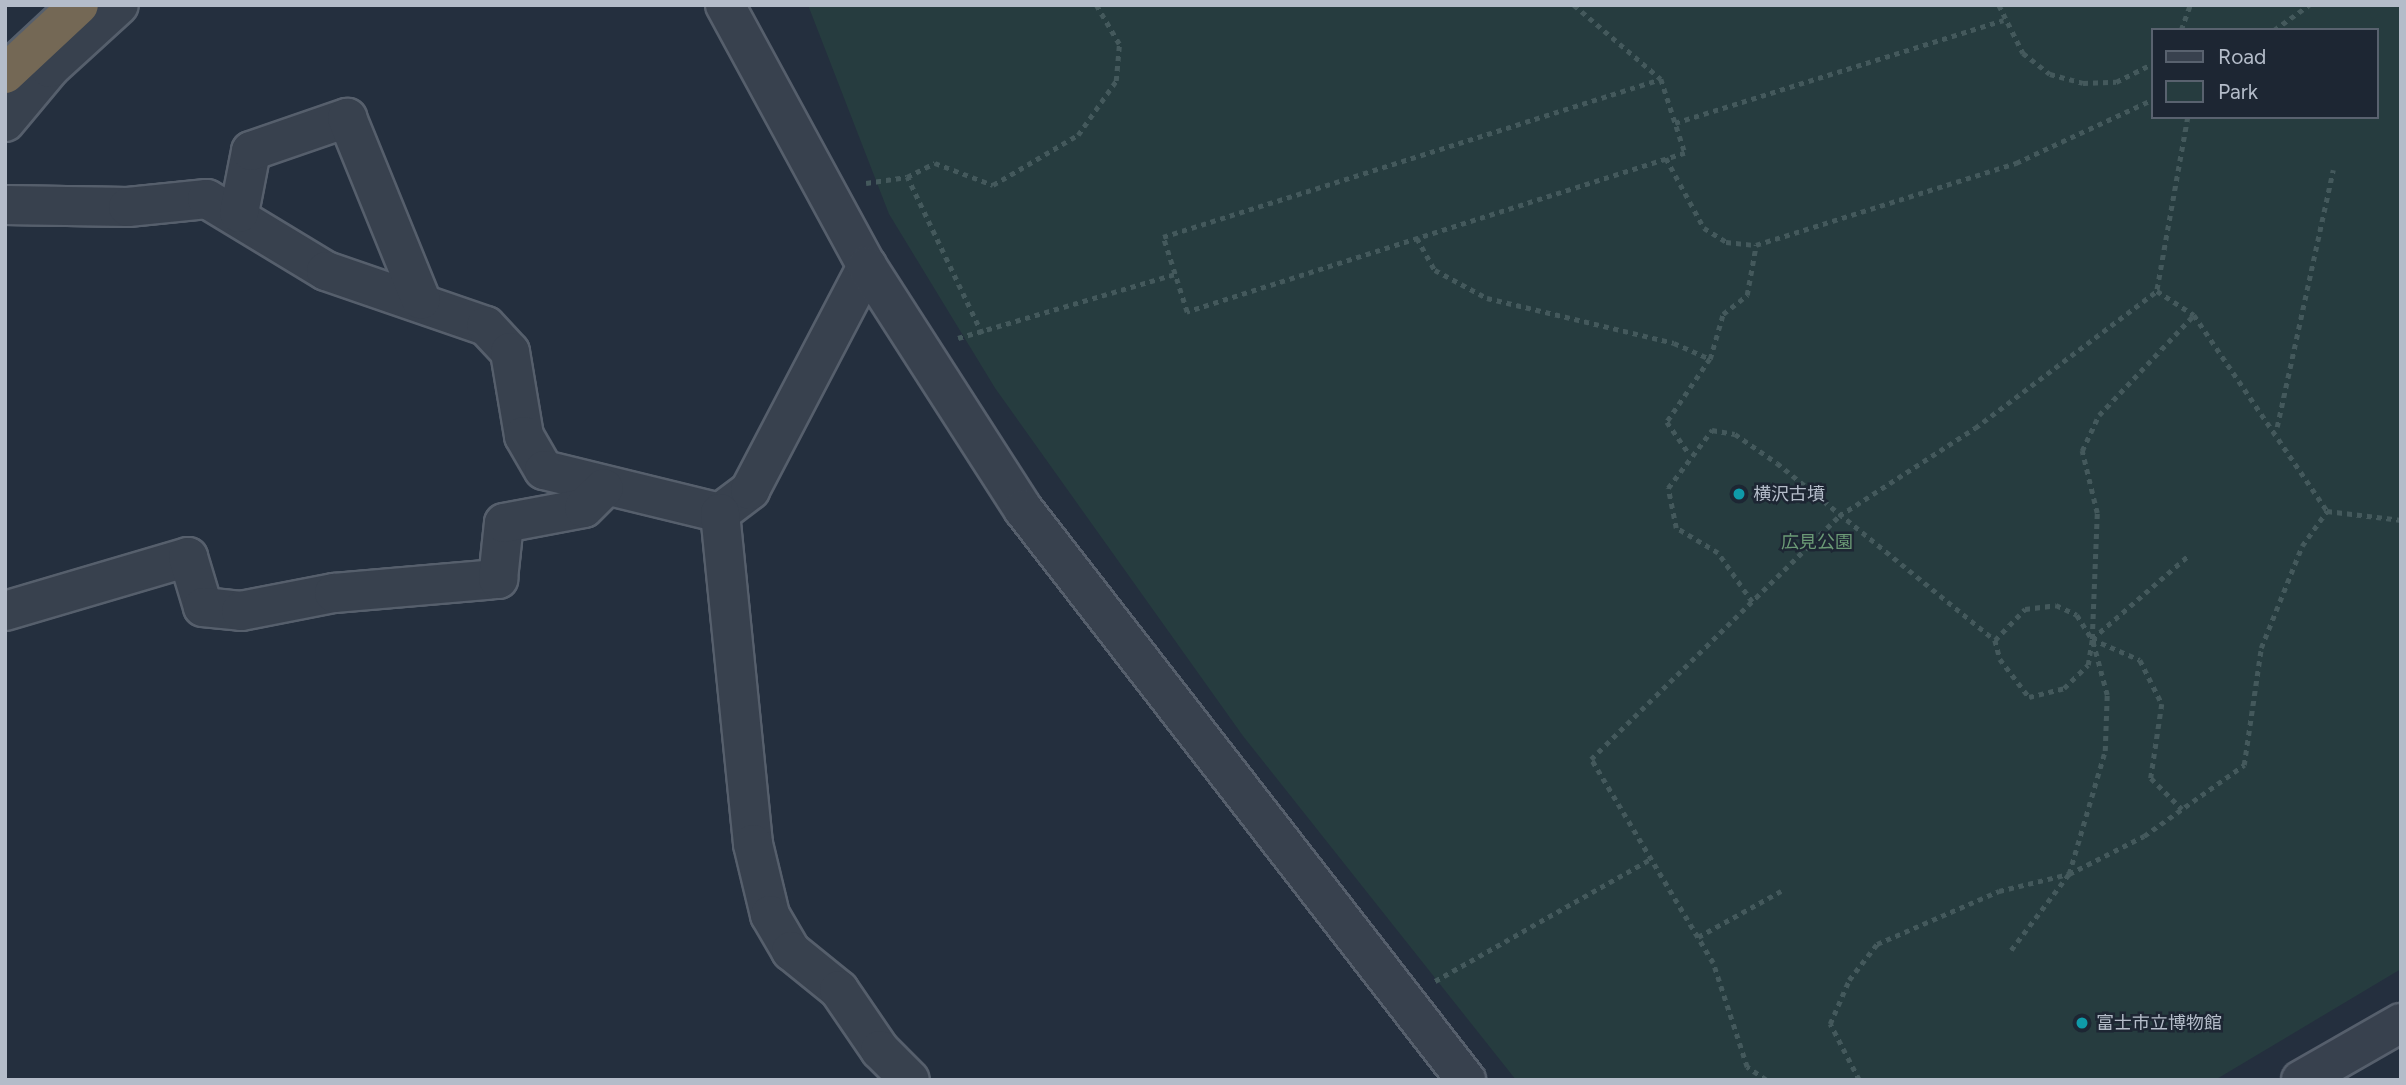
<!DOCTYPE html>
<html>
<head>
<meta charset="utf-8">
<style>
	body { margin:0 }
	#map { position:relative; width:2406px; height:1085px; overflow:hidden; background:#242f3e; font-family:Figtree,"Noto Sans JP",sans-serif }
	div>[style] { position:absolute }
	.green>* { inset:0; background:#263c3f }
	.path>* { height:4.5px; margin-top:-2.25px; transform-origin:0; background:repeating-linear-gradient(90deg,#44595c 0 5px,transparent 0 10px) }
	.roads { filter:drop-shadow(2px 0 #565f6c) drop-shadow(-2px 0 #565f6c) drop-shadow(0 2px #565f6c) drop-shadow(0 -2px #565f6c) }
	.minor>* { height:38px; margin:-19px; padding:0 19px; transform-origin:19px; border-radius:19px; background:#38414e }
	.tertiary>* { height:38px; margin:-19px; padding:0 19px; transform-origin:19px; border-radius:19px; background:#38414e }
	.motorway>* { height:38px; margin:-19px; padding:0 19px; transform-origin:19px; border-radius:19px; background:#746855 }
	.dots>* { width:19px; height:19px; translate:-50% -50%; box-sizing:border-box; border:4px solid #1d2633; border-radius:50% }
	span { translate:-50% -50%; white-space:nowrap; text-align:center; line-height:1.15; -webkit-text-stroke:5px #1d2633; paint-order:stroke }
	.poi-label { font-size:18px; color:#b4bcc9 }
	.left { translate:0 -50%; text-align:left }
	.park-label { font-size:18px; color:#6b9a76 }
	.frame { position:absolute; inset:0; border:7px solid #b4bcc9; pointer-events:none }
	.legend { position:absolute; left:2151px; top:28px; width:228px; height:91px; box-sizing:border-box; background:#1d2633; border:2px solid #59626f; margin:0; padding:9px 12px; list-style:none; font-size:21px; color:#b4bcc9 }
	.legend li { display:flex; align-items:center; gap:14px; height:35px }
	.legend b { width:35px; border:2px solid #59626f }
</style>
</head>
<body>
<div id="map">
	<div class="green">
		<i style="clip-path:polygon(evenodd,808px 5px,2401px 5px,2401px 969px,2215px 1080px,1516px 1080px,1243px 736px,995px 388px,889px 214px,808px 5px,2152px 30px,2376px 30px,2376px 117px,2152px 117px,2152px 30px)"></i>
	</div>
	<div class="path">
		<i style="left:1574px;top:5px;width:114px;rotate:40.4deg"></i>
		<i style="left:1999px;top:5px;width:54px;rotate:63.4deg"></i>
		<i style="left:2023px;top:53px;width:34px;rotate:38deg"></i>
		<i style="left:2050px;top:74px;width:34px;rotate:15deg"></i>
		<i style="left:2083px;top:83px;width:33px;rotate:-2deg"></i>
		<i style="left:2116px;top:82px;width:40px;rotate:-26.6deg"></i>
		<i style="left:2181px;top:30px;width:27px;rotate:-70deg"></i>
		<i style="left:2274px;top:30px;width:43px;rotate:-35.5deg"></i>
		<i style="left:1661px;top:79px;width:78px;rotate:72deg"></i>
		<i style="left:1685px;top:153px;width:523px;rotate:162.29deg"></i>
		<i style="left:1187px;top:312px;width:79px;rotate:-107.7deg"></i>
		<i style="left:1163px;top:237px;width:522px;rotate:-17.6deg"></i>
		<i style="left:2188px;top:117px;width:177px;rotate:100.1deg"></i>
		<i style="left:2157px;top:291px;width:44px;rotate:33deg"></i>
		<i style="left:2194px;top:315px;width:237px;rotate:55.8deg"></i>
		<i style="left:2327px;top:511px;width:75px;rotate:6.9deg"></i>
		<i style="left:1675px;top:123px;width:344px;rotate:-17.4deg"></i>
		<i style="left:1666px;top:158px;width:80px;rotate:61.5deg"></i>
		<i style="left:1704px;top:228px;width:26px;rotate:32deg"></i>
		<i style="left:1726px;top:242px;width:30px;rotate:6deg"></i>
		<i style="left:1756px;top:245px;width:273px;rotate:-17.5deg"></i>
		<i style="left:2016px;top:163px;width:150px;rotate:-24.9deg"></i>
		<i style="left:866px;top:183px;width:41px;rotate:-8.3deg"></i>
		<i style="left:1417px;top:238px;width:37px;rotate:61deg"></i>
		<i style="left:1435px;top:270px;width:59px;rotate:28.3deg"></i>
		<i style="left:1487px;top:298px;width:192px;rotate:13.5deg"></i>
		<i style="left:1674px;top:343px;width:39px;rotate:24deg"></i>
		<i style="left:1710px;top:359px;width:76px;rotate:124.3deg"></i>
		<i style="left:1667px;top:422px;width:39px;rotate:55deg"></i>
		<i style="left:982px;top:334px;width:174px;rotate:-115.5deg"></i>
		<i style="left:907px;top:177px;width:31px;rotate:-27deg"></i>
		<i style="left:935px;top:163px;width:62px;rotate:20.8deg"></i>
		<i style="left:993px;top:185px;width:99px;rotate:-30.5deg"></i>
		<i style="left:1078px;top:135px;width:66px;rotate:-54.9deg"></i>
		<i style="left:1116px;top:81px;width:37px;rotate:-85deg"></i>
		<i style="left:1119px;top:44px;width:45px;rotate:-120.5deg"></i>
		<i style="left:958px;top:338px;width:226px;rotate:-16.4deg"></i>
		<i style="left:1710px;top:359px;width:47px;rotate:-73.9deg"></i>
		<i style="left:1723px;top:314px;width:31px;rotate:-38deg"></i>
		<i style="left:1747px;top:295px;width:51px;rotate:-79.8deg"></i>
		<i style="left:2277px;top:427px;width:263px;rotate:-77.7deg"></i>
		<i style="left:1752px;top:602px;width:60px;rotate:-124.8deg"></i>
		<i style="left:1718px;top:553px;width:49px;rotate:-149.2deg"></i>
		<i style="left:1676px;top:528px;width:41px;rotate:-101.3deg"></i>
		<i style="left:1668px;top:488px;width:73px;rotate:-52.8deg"></i>
		<i style="left:1712px;top:430px;width:23px;rotate:10deg"></i>
		<i style="left:1735px;top:434px;width:51px;rotate:34.6deg"></i>
		<i style="left:1777px;top:463px;width:281px;rotate:39.1deg"></i>
		<i style="left:1995px;top:640px;width:20px;rotate:75deg"></i>
		<i style="left:2000px;top:659px;width:48px;rotate:52.7deg"></i>
		<i style="left:2029px;top:697px;width:36px;rotate:-14deg"></i>
		<i style="left:2064px;top:688px;width:33px;rotate:-44deg"></i>
		<i style="left:2088px;top:665px;width:26px;rotate:-81deg"></i>
		<i style="left:2092px;top:639px;width:128px;rotate:-40.9deg"></i>
		<i style="left:1995px;top:640px;width:43px;rotate:-45.9deg"></i>
		<i style="left:2025px;top:609px;width:31px;rotate:-7deg"></i>
		<i style="left:2056px;top:605px;width:23px;rotate:25deg"></i>
		<i style="left:2077px;top:615px;width:28px;rotate:58deg"></i>
		<i style="left:2092px;top:639px;width:52px;rotate:23.6deg"></i>
		<i style="left:2140px;top:660px;width:49px;rotate:63.4deg"></i>
		<i style="left:2162px;top:704px;width:75px;rotate:98.5deg"></i>
		<i style="left:2151px;top:778px;width:44px;rotate:45deg"></i>
		<i style="left:1698px;top:937px;width:95px;rotate:-29deg"></i>
		<i style="left:2011px;top:950px;width:96px;rotate:-52.7deg"></i>
		<i style="left:2069px;top:874px;width:128px;rotate:-73.7deg"></i>
		<i style="left:2105px;top:751px;width:56px;rotate:-88deg"></i>
		<i style="left:2107px;top:695px;width:58px;rotate:-105deg"></i>
		<i style="left:2092px;top:639px;width:126px;rotate:-87.7deg"></i>
		<i style="left:2097px;top:513px;width:64px;rotate:-103.6deg"></i>
		<i style="left:2082px;top:451px;width:40px;rotate:-65deg"></i>
		<i style="left:2099px;top:415px;width:138px;rotate:-46.5deg"></i>
		<i style="left:1435px;top:981px;width:248px;rotate:-29.5deg"></i>
		<i style="left:1766px;top:1080px;width:23px;rotate:-146deg"></i>
		<i style="left:1747px;top:1067px;width:109px;rotate:-108.1deg"></i>
		<i style="left:1713px;top:963px;width:238px;rotate:-120.9deg"></i>
		<i style="left:1591px;top:759px;width:347px;rotate:-44.4deg"></i>
		<i style="left:1839px;top:516px;width:162px;rotate:-32.9deg"></i>
		<i style="left:1975px;top:428px;width:228px;rotate:-37deg"></i>
		<i style="left:1859px;top:1080px;width:63px;rotate:-117.4deg"></i>
		<i style="left:1830px;top:1024px;width:48px;rotate:-66.6deg"></i>
		<i style="left:1849px;top:980px;width:46px;rotate:-52.1deg"></i>
		<i style="left:1877px;top:944px;width:133px;rotate:-23.5deg"></i>
		<i style="left:1999px;top:891px;width:72px;rotate:-13.7deg"></i>
		<i style="left:2069px;top:874px;width:84px;rotate:-26.9deg"></i>
		<i style="left:2144px;top:836px;width:123px;rotate:-35.4deg"></i>
		<i style="left:2244px;top:765px;width:118px;rotate:-81.7deg"></i>
		<i style="left:2261px;top:648px;width:110px;rotate:-68.1deg"></i>
		<i style="left:2302px;top:546px;width:43px;rotate:-54.5deg"></i>
	</div>
	<div class="roads">
		<div class="minor">
			<i style="left:5px;top:122px;width:70px;rotate:-50.2deg"></i>
			<i style="left:50px;top:68px;width:93px;rotate:-42.4deg"></i>
			<i style="left:5px;top:205px;width:123px;rotate:0.9deg"></i>
			<i style="left:128px;top:207px;width:79px;rotate:-5.8deg"></i>
			<i style="left:207px;top:199px;width:139px;rotate:31.2deg"></i>
			<i style="left:326px;top:271px;width:169px;rotate:19deg"></i>
			<i style="left:486px;top:326px;width:35px;rotate:47deg"></i>
			<i style="left:510px;top:352px;width:85px;rotate:80.5deg"></i>
			<i style="left:524px;top:436px;width:39px;rotate:60deg"></i>
			<i style="left:544px;top:470px;width:181px;rotate:13.7deg"></i>
			<i style="left:720px;top:513px;width:38px;rotate:-37deg"></i>
			<i style="left:750px;top:490px;width:253px;rotate:-62.4deg"></i>
			<i style="left:239px;top:213px;width:63px;rotate:-79deg"></i>
			<i style="left:251px;top:151px;width:102px;rotate:-19deg"></i>
			<i style="left:347px;top:118px;width:196px;rotate:67.9deg"></i>
			<i style="left:720px;top:513px;width:333px;rotate:84.3deg"></i>
			<i style="left:753px;top:844px;width:73px;rotate:76.5deg"></i>
			<i style="left:770px;top:915px;width:42px;rotate:59.7deg"></i>
			<i style="left:791px;top:951px;width:62px;rotate:39.1deg"></i>
			<i style="left:839px;top:990px;width:73px;rotate:55.7deg"></i>
			<i style="left:880px;top:1050px;width:42px;rotate:45deg"></i>
			<i style="left:5px;top:611px;width:191px;rotate:-16.4deg"></i>
			<i style="left:188px;top:557px;width:52px;rotate:73.3deg"></i>
			<i style="left:203px;top:607px;width:38px;rotate:6deg"></i>
			<i style="left:241px;top:611px;width:95px;rotate:-11deg"></i>
			<i style="left:334px;top:593px;width:165px;rotate:-4.9deg"></i>
			<i style="left:498px;top:579px;width:56px;rotate:-83.9deg"></i>
			<i style="left:504px;top:523px;width:81px;rotate:-10.6deg"></i>
			<i style="left:584px;top:508px;width:28px;rotate:-45deg"></i>
			<i style="left:2301px;top:1080px;width:115px;rotate:-29.7deg"></i>
		</div>
		<div class="tertiary">
			<i style="left:725px;top:5px;width:297px;rotate:61.5deg"></i>
			<i style="left:867px;top:266px;width:289px;rotate:57.3deg"></i>
			<i style="left:1023px;top:509px;width:723px;rotate:52.19deg"></i>
		</div>
		<div class="motorway">
			<i style="left:5px;top:74px;width:101px;rotate:-43deg"></i>
		</div>
	</div>
	<div class="dots">
		<i style="left:1739px;top:494px;background:#0f9aa8"></i>
		<i style="left:2082px;top:1023px;background:#0f9aa8"></i>
	</div>
	<div class="poi-label">
		<span class="left" style="left:1753px;top:494px">横沢古墳</span>
		<span class="left" style="left:2096px;top:1023px">富士市立博物館</span>
	</div>
	<div class="park-label">
		<span style="left:1817px;top:542px">広見公園</span>
	</div>
	<div class="frame"></div>
	<ul class="legend">
	<li><b style="height:9px;background:#38414e"></b>Road</li>
	<li><b style="height:19px;background:#263c3f"></b>Park</li>
	</ul>
</div>
</body>
</html>
